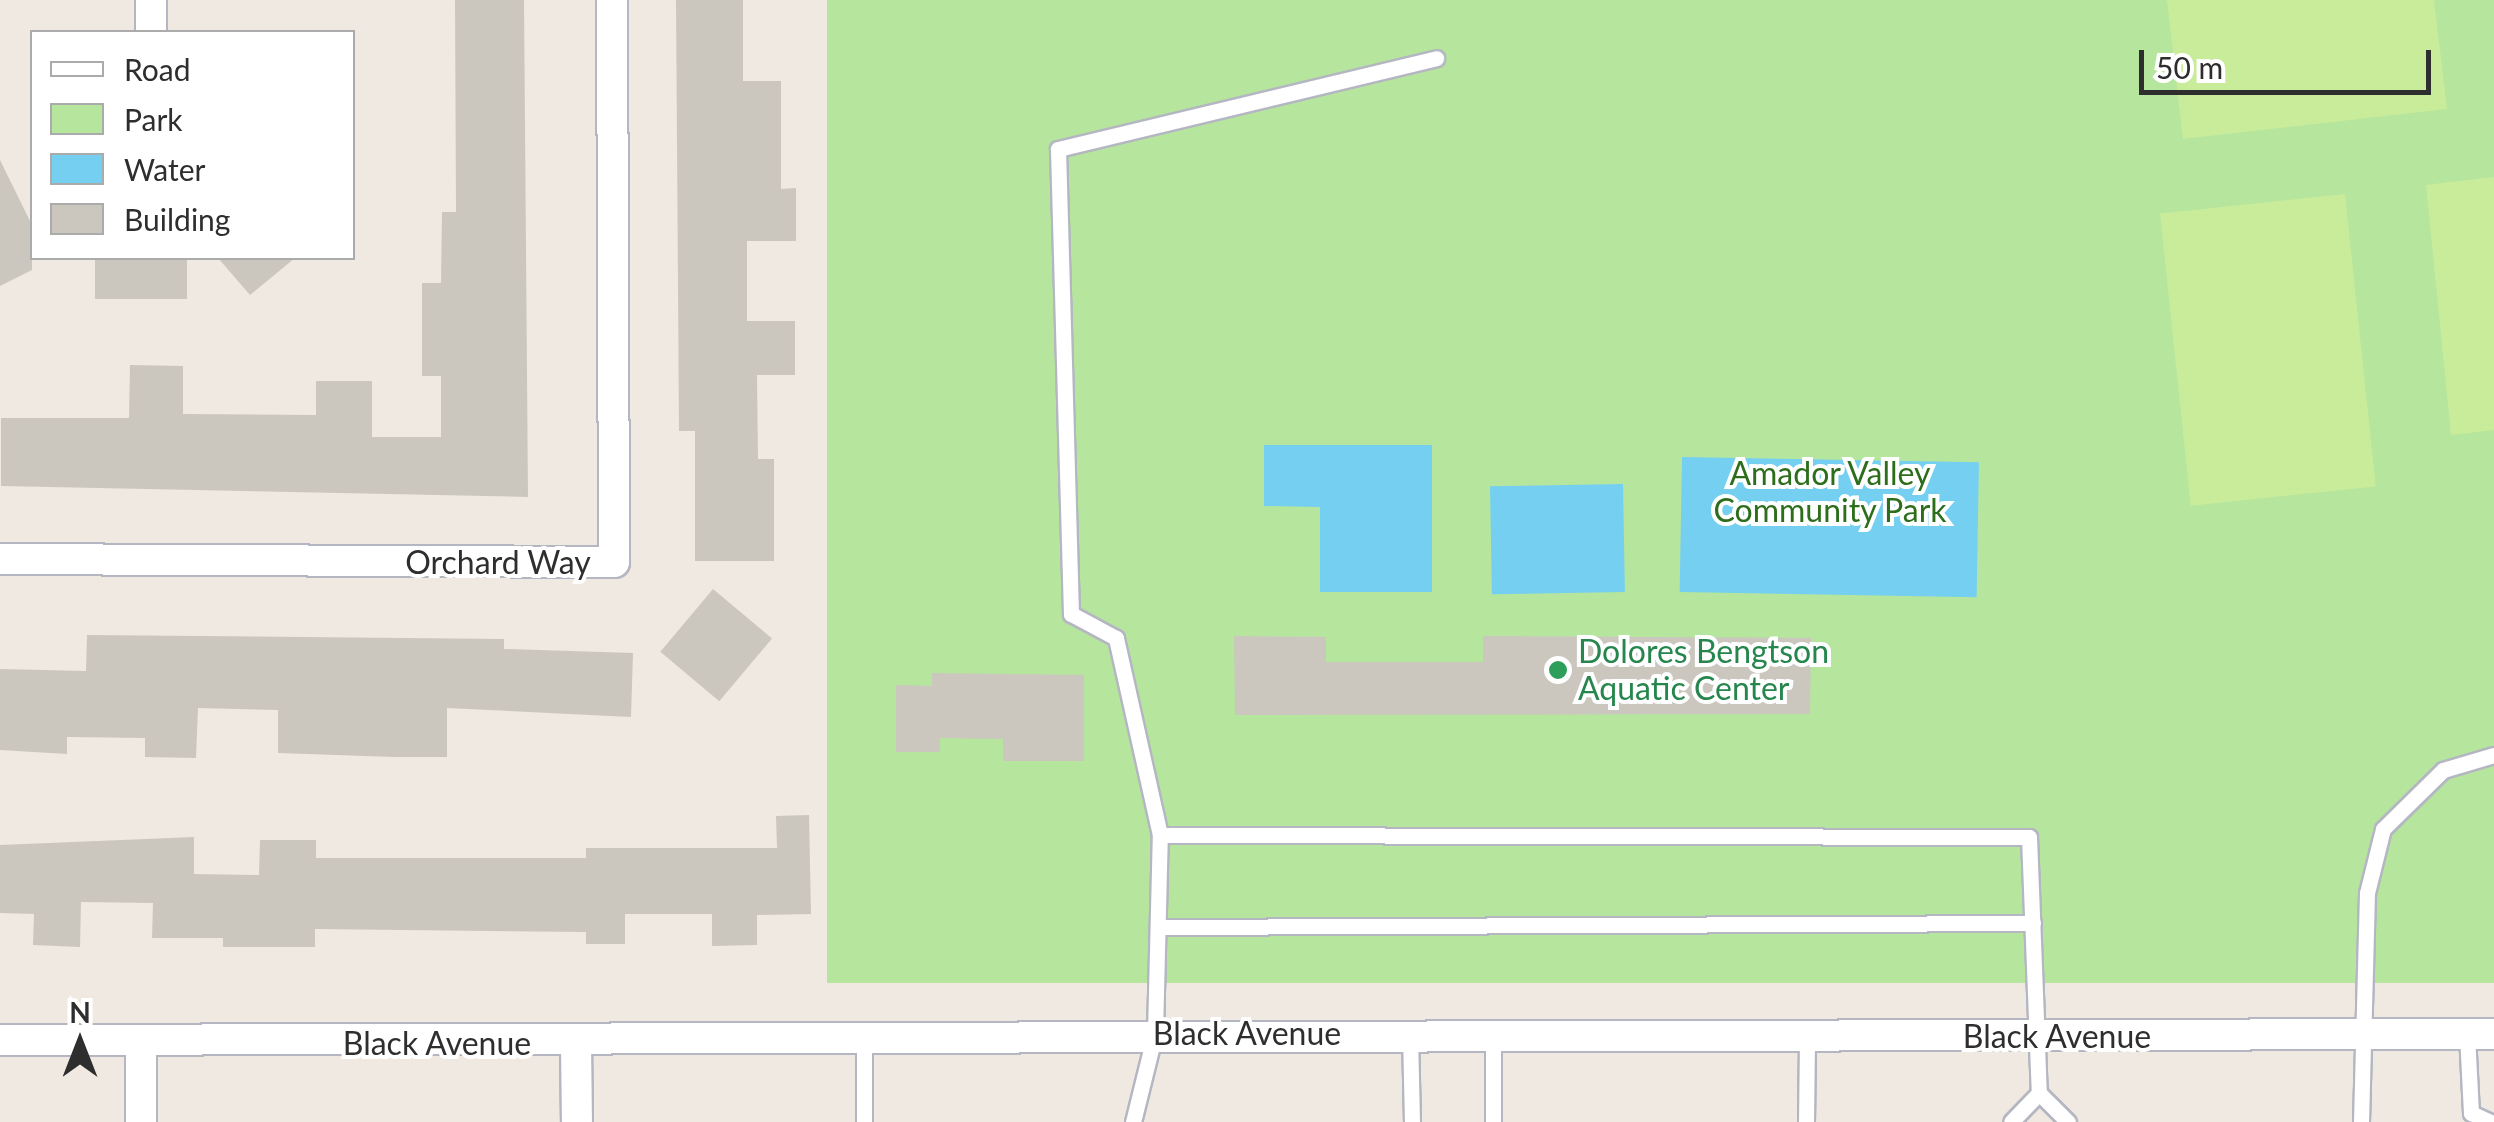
<!DOCTYPE html>
<html>
<head>
<meta charset="utf-8">
<style>
	body { margin:0 }
	#map { position:relative; width:2494px; height:1122px; overflow:hidden; background:#efe9e1; font-family:Lato,sans-serif }
	div>[style] { position:absolute }
	.green>* { inset:0; background:#b6e59e; transform-origin:0 0 }
	.pitch>* { inset:0; background:#c9ec9a; transform-origin:0 0 }
	.water>* { inset:0; background:#75cff0; transform-origin:0 0 }
	.building>* { inset:0; background:#cbc7bf; transform-origin:0 0 }
	.roads { filter:drop-shadow(2px 0 #b4b7c1) drop-shadow(-2px 0 #b4b7c1) drop-shadow(0 2px #b4b7c1) drop-shadow(0 -2px #b4b7c1) }
	.lane>* { height:15px; margin:-7.5px; padding:0 7.5px; transform-origin:7.5px; border-radius:7.5px; background:#fff }
	.street>* { height:30px; margin:-15px; padding:0 15px; transform-origin:15px; border-radius:15px; background:#fff }
	.dots>* { width:28px; height:28px; translate:-50% -50%; box-sizing:border-box; border:5px solid #fff; border-radius:50% }
	span { translate:-50% -50%; white-space:nowrap; text-align:center; line-height:1.15; -webkit-text-stroke:8px #fff; paint-order:stroke }
	.park-label { font-size:32px; color:#2c6e1b }
	.street-label { font-size:32px; color:#2e2e2e }
	.leisure-label { font-size:32px; color:#27864d }
	.left { translate:0 -50%; text-align:left }
	.legend { position:absolute; left:30px; top:30px; width:325px; height:230px; box-sizing:border-box; background:#fff; border:2px solid #ababab; margin:0; padding:12px 18px; list-style:none; font-size:30px; color:#2e2e2e }
	.legend li { display:flex; align-items:center; gap:20px; height:50px }
	.legend b { width:50px; border:2px solid #ababab }
	.north { position:absolute; left:30px; top:992px; width:100px; height:100px; -webkit-text-stroke:8px #fff; paint-order:stroke; rotate:0deg; font-size:28px; font-weight:700; line-height:40px; text-align:center; color:#2e2e2e }
	.north::after { content:''; display:block; margin:auto; width:35px; height:45px; background:#2e2e2e; clip-path:polygon(50% 0,100% 100%,50% 72%,0 100%) }
	.scale { position:absolute; left:2139px; top:50px; width:292px; height:45px; box-sizing:border-box; border:5px solid #2e2e2e; border-top:0; padding-left:12px; font-size:30px; line-height:35px; white-space:nowrap; color:#2e2e2e; -webkit-text-stroke:8px #fff; paint-order:stroke }
</style>
</head>
<body>
<div id="map">
	<div class="green">
		<i style="left:827px;top:0;width:1667px;height:983px"></i>
	</div>
	<div class="pitch">
		<i style="clip-path:polygon(2167px 0,2434px 0,2447px 109px,2183px 139px)"></i>
		<i style="clip-path:polygon(2494px 177px,2494px 430px,2451px 435px,2426px 185px)"></i>
		<i style="left:2345px;top:194px;width:294px;height:186px;rotate:84deg"></i>
	</div>
	<div class="water">
		<i style="clip-path:polygon(1264px 445px,1432px 445px,1432px 592px,1320px 592px,1320px 507px,1264px 506px)"></i>
		<i style="left:1682px;top:457px;width:297px;height:135px;rotate:1deg"></i>
		<i style="left:1623px;top:484px;width:108px;height:133px;rotate:89deg"></i>
	</div>
	<div class="building">
		<i style="clip-path:polygon(455px 0,524px 0,528px 497px,1px 486px,1px 418px,129px 418px,130px 365px,183px 366px,183px 414px,316px 415px,316px 381px,372px 381px,372px 437px,441px 437px,441px 376px,422px 376px,422px 283px,441px 283px,442px 212px,456px 212px)"></i>
		<i style="clip-path:polygon(676px 0,743px 0,743px 81px,781px 81px,781px 189px,796px 188px,796px 241px,747px 241px,747px 321px,795px 321px,795px 375px,757px 375px,758px 459px,774px 459px,774px 561px,695px 561px,695px 431px,679px 431px)"></i>
		<i style="clip-path:polygon(0 160px,32px 225px,32px 270px,0 286px)"></i>
		<i style="left:95px;top:258px;width:92px;height:41px"></i>
		<i style="clip-path:polygon(218px 258px,295px 258px,250px 295px)"></i>
		<i style="left:713px;top:589px;width:77px;height:82px;rotate:40deg"></i>
		<i style="clip-path:polygon(87px 635px,504px 639px,504px 649px,633px 653px,631px 717px,447px 708px,447px 757px,394px 757px,278px 753px,278px 710px,198px 708px,196px 758px,145px 757px,145px 738px,67px 737px,67px 754px,0 750px,0 669px,86px 671px)"></i>
		<i style="clip-path:polygon(1234px 636px,1326px 637px,1326px 662px,1483px 662px,1483px 636px,1811px 638px,1810px 714px,1235px 715px)"></i>
		<i style="clip-path:polygon(932px 673px,1084px 675px,1084px 761px,1003px 761px,1003px 739px,940px 738px,940px 752px,896px 752px,896px 685px,932px 686px)"></i>
		<i style="clip-path:polygon(809px 815px,811px 914px,757px 915px,757px 945px,712px 946px,712px 914px,625px 914px,625px 944px,586px 944px,586px 932px,315px 929px,315px 947px,223px 947px,223px 938px,152px 938px,153px 903px,81px 902px,80px 947px,33px 945px,34px 914px,0 913px,0 845px,194px 837px,194px 874px,259px 875px,260px 840px,316px 840px,316px 858px,586px 858px,586px 848px,777px 848px,776px 816px)"></i>
	</div>
	<div class="roads">
		<div class="lane">
			<i style="left:1160px;top:835px;width:202px;rotate:-102.6deg"></i>
			<i style="left:1116px;top:638px;width:51px;rotate:-151.9deg"></i>
			<i style="left:1071px;top:614px;width:465px;rotate:-91.6deg"></i>
			<i style="left:1058px;top:149px;width:389px;rotate:-13.5deg"></i>
			<i style="left:1158px;top:927px;width:875px;rotate:-0.26deg"></i>
			<i style="left:1410px;top:1034px;width:88px;rotate:88.7deg"></i>
			<i style="left:1493px;top:1034px;width:88px;rotate:90deg"></i>
			<i style="left:2467px;top:1034px;width:79px;rotate:87.1deg"></i>
			<i style="left:2471px;top:1113px;width:21px;rotate:25deg"></i>
			<i style="left:2039px;top:1093px;width:41px;rotate:45deg"></i>
			<i style="left:864px;top:1122px;width:84px;rotate:-90deg"></i>
			<i style="left:1133px;top:1122px;width:92px;rotate:-76.1deg"></i>
			<i style="left:1155px;top:1033px;width:198px;rotate:-88.6deg"></i>
			<i style="left:1160px;top:835px;width:869px;rotate:0.13deg"></i>
			<i style="left:2029px;top:837px;width:256px;rotate:87.8deg"></i>
			<i style="left:2039px;top:1093px;width:40px;rotate:134deg"></i>
			<i style="left:1806px;top:1122px;width:87px;rotate:-89.3deg"></i>
			<i style="left:2361px;top:1122px;width:229px;rotate:-88.5deg"></i>
			<i style="left:2367px;top:893px;width:66px;rotate:-76deg"></i>
			<i style="left:2383px;top:829px;width:84px;rotate:-44.5deg"></i>
			<i style="left:2443px;top:770px;width:53px;rotate:-16.4deg"></i>
		</div>
		<div class="street">
			<i style="left:151px;top:32px;width:32px;rotate:-90deg"></i>
			<i style="left:0;top:559px;width:614px;rotate:0.28deg"></i>
			<i style="left:614px;top:562px;width:562px;rotate:-90.2deg"></i>
			<i style="left:0;top:1040px;width:2494px;rotate:-0.14deg"></i>
			<i style="left:576px;top:1043px;width:79px;rotate:89.3deg"></i>
			<i style="left:141px;top:1122px;width:80px;rotate:-90deg"></i>
		</div>
	</div>
	<div class="dots">
		<i style="left:1558px;top:670px;background:#2e9e5b"></i>
	</div>
	<div class="park-label">
		<span style="left:1830px;top:492px">Amador Valley<br>Community Park</span>
	</div>
	<div class="street-label">
		<span style="left:498px;top:562px">Orchard Way</span>
		<span style="left:1247px;top:1033px">Black Avenue</span>
		<span style="left:2057px;top:1036px">Black Avenue</span>
		<span style="left:437px;top:1043px">Black Avenue</span>
	</div>
	<div class="leisure-label">
		<span class="left" style="left:1578px;top:670px">Dolores Bengtson<br>Aquatic Center</span>
	</div>
	<ul class="legend">
	<li><b style="height:12px;background:#fff"></b>Road</li>
	<li><b style="height:28px;background:#b6e59e"></b>Park</li>
	<li><b style="height:28px;background:#75cff0"></b>Water</li>
	<li><b style="height:28px;background:#cbc7bf"></b>Building</li>
	</ul>
	<div class="north">N</div>
	<div class="scale">50 m</div>
</div>
</body>
</html>
